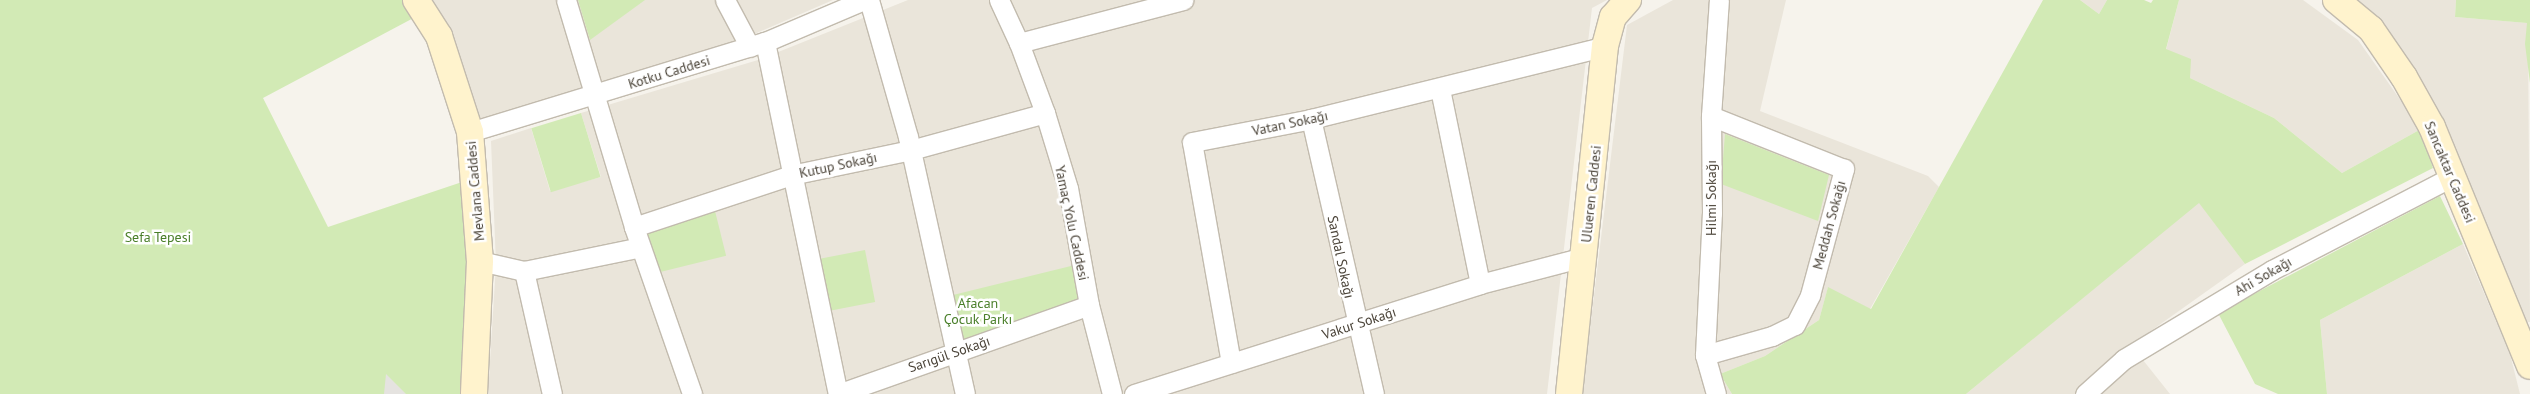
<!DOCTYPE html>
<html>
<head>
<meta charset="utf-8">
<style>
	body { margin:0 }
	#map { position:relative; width:2530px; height:394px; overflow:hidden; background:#f6f3ec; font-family:"PT Sans",sans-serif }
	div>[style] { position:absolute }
	.residential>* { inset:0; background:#eae5da }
	.green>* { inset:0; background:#d2eab5; transform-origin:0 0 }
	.parking>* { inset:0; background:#e5e3e0 }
	.roads { filter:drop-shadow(1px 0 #c2bbae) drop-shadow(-1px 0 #c2bbae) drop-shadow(0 1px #c2bbae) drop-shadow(0 -1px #c2bbae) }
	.street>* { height:19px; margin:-9.5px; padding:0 9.5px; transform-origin:9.5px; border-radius:9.5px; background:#fff }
	.secondary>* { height:26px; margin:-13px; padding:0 13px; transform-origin:13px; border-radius:13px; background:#fff3cd }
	span { translate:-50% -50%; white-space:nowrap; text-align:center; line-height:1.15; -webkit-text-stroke:5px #fff; paint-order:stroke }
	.street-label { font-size:14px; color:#4b4439 }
	.park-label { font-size:14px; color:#4a7f2a }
</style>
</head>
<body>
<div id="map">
	<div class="residential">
		<i style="clip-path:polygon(427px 0,833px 0,752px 35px,482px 126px,464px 69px)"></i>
		<i style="clip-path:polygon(908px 0,1607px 0,1592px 8px,1547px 394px,488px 394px,496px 264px,491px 141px,531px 128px,550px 191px,601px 177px,581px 113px,758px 60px)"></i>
		<i style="clip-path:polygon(1673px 0,1786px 0,1760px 111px,1928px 176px,1939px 187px,1870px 309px,1828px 288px,1819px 320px,1765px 356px,1720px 374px,1732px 394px,1582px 394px,1627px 25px)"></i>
		<i style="clip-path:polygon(2080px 0,2107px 0,2099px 14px)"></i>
		<i style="clip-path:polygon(2179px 0,2303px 0,2358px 40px,2421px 129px,2342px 173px,2274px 118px,2190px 78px,2166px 50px)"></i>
		<i style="clip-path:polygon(2350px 0,2456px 0,2455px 17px,2528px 23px,2530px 322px,2522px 322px)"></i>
		<i style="clip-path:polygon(2199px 202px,2245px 264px,2131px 345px,2170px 394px,1966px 394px)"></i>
		<i style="clip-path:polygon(2463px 244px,2510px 354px,2520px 394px,2327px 394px,2320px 320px)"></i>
	</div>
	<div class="green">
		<i style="clip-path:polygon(0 0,410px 0,421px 14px,263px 98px,328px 227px,468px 180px,463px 394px,0 394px)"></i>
		<i style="clip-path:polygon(578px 0,645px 0,590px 40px)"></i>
		<i style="clip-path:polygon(2043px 0,2080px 0,2099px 14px,2107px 0,2144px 0,2151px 3px,2153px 0,2179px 0,2166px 49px,2191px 59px,2190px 78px,2274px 118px,2342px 173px,2421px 129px,2433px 168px,2245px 264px,2199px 203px,1966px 394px,1732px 394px,1720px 374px,1765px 356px,1819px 320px,1828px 287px,1871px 309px)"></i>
		<i style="clip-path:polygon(2456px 0,2530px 0,2530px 83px,2525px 44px,2527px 23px,2455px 17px)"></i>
		<i style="left:581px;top:113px;width:67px;height:52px;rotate:73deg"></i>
		<i style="clip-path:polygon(1725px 134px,1829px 175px,1818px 221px,1721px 184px)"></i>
		<i style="clip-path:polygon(2440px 196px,2463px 244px,2320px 320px,2327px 394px,2278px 394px,2255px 384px,2218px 313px)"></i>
		<i style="left:715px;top:211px;width:46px;height:71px;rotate:76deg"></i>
		<i style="left:865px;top:250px;width:53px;height:50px;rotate:79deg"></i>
		<i style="clip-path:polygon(1075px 265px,1081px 301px,961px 340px,953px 295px)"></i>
	</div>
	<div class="parking">
		<i style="clip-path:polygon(386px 374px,406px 394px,384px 394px)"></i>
	</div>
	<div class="roads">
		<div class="street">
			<i style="left:566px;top:0;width:237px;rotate:73.3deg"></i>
			<i style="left:634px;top:227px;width:177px;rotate:70.8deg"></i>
			<i style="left:725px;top:0;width:53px;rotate:62deg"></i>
			<i style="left:869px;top:0;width:142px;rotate:74.1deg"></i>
			<i style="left:908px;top:137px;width:263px;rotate:77.5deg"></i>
			<i style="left:999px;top:0;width:47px;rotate:65.1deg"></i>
			<i style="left:1019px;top:43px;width:75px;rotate:69.6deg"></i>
			<i style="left:1045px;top:113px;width:78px;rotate:73deg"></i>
			<i style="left:1068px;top:188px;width:119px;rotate:79.8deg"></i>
			<i style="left:1089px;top:305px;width:92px;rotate:75.5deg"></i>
			<i style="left:765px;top:42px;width:359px;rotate:78.3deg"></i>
			<i style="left:1019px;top:43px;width:170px;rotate:-14.7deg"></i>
			<i style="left:1440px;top:89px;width:199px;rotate:78.4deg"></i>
			<i style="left:1311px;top:119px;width:282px;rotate:77.1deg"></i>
			<i style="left:470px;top:132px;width:308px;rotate:-17deg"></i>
			<i style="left:765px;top:42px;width:108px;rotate:-23deg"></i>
			<i style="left:634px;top:227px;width:165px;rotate:-18.3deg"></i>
			<i style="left:791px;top:175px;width:123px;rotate:-11.8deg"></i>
			<i style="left:911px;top:150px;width:139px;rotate:-15.4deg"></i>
			<i style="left:480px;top:261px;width:45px;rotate:12.8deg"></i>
			<i style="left:524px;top:271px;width:119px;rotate:-11.6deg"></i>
			<i style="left:524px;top:271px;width:126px;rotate:77.2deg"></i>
			<i style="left:1705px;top:355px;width:70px;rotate:-15.8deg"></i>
			<i style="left:1772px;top:336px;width:25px;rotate:-26deg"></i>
			<i style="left:1795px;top:325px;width:34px;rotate:-63deg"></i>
			<i style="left:1810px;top:295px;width:131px;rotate:-74.9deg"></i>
			<i style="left:1844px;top:169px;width:143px;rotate:-158.3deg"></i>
			<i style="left:1231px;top:363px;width:224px;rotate:-100deg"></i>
			<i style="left:1192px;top:142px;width:121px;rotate:-10.9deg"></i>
			<i style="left:1311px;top:119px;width:303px;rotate:-13.9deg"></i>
			<i style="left:838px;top:394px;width:266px;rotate:-19.5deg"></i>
			<i style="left:1134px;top:394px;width:363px;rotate:-17.6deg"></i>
			<i style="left:1480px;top:284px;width:107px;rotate:-14.6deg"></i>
			<i style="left:1716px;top:394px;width:41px;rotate:-105.8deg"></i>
			<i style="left:1705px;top:355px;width:142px;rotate:-87.2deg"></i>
			<i style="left:1712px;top:213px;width:97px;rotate:-90.6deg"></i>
			<i style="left:1711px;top:116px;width:116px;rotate:-86.1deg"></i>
			<i style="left:2085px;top:394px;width:52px;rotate:-41.9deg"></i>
			<i style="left:2124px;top:359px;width:173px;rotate:-31deg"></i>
			<i style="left:2272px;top:270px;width:204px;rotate:-27.4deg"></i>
		</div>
		<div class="secondary">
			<i style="left:416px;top:0;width:43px;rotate:57.4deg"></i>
			<i style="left:439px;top:36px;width:101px;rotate:72.1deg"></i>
			<i style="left:470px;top:132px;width:129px;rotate:85.6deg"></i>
			<i style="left:480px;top:261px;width:133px;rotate:92.6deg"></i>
			<i style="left:2336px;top:0;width:45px;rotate:39.6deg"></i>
			<i style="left:2371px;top:29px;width:58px;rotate:55.5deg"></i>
			<i style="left:2404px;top:77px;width:57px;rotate:60.8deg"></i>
			<i style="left:2432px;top:127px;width:258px;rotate:67.7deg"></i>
			<i style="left:1569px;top:394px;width:350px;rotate:-84.1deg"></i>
			<i style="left:1605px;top:46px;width:30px;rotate:-75deg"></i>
			<i style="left:1613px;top:17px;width:23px;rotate:-49deg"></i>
		</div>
	</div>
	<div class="street-label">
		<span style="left:669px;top:72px;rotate:-17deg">Kotku Caddesi</span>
		<span style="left:1290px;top:123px;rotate:-12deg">Vatan Sokağı</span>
		<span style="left:838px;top:165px;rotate:-12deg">Kutup Sokağı</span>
		<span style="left:2450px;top:172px;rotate:67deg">Sancaktar Caddesi</span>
		<span style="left:475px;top:191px;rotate:-95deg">Mevlana Caddesi</span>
		<span style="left:1591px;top:194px;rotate:-84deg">Ulueren Caddesi</span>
		<span style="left:1711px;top:198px;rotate:-90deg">Hilmi Sokağı</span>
		<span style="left:1072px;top:223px;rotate:78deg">Yamaç Yolu Caddesi</span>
		<span style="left:1829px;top:225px;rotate:-75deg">Meddah Sokağı</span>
		<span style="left:1341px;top:257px;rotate:78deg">Sandal Sokağı</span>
		<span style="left:2263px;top:276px;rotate:-30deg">Ahi Sokağı</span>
		<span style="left:1359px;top:323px;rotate:-18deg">Vakur Sokağı</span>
		<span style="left:949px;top:354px;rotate:-19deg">Sarıgül Sokağı</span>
	</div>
	<div class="park-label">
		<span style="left:158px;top:237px">Sefa Tepesi</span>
		<span style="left:978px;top:311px">Afacan<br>Çocuk Parkı</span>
	</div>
</div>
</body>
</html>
